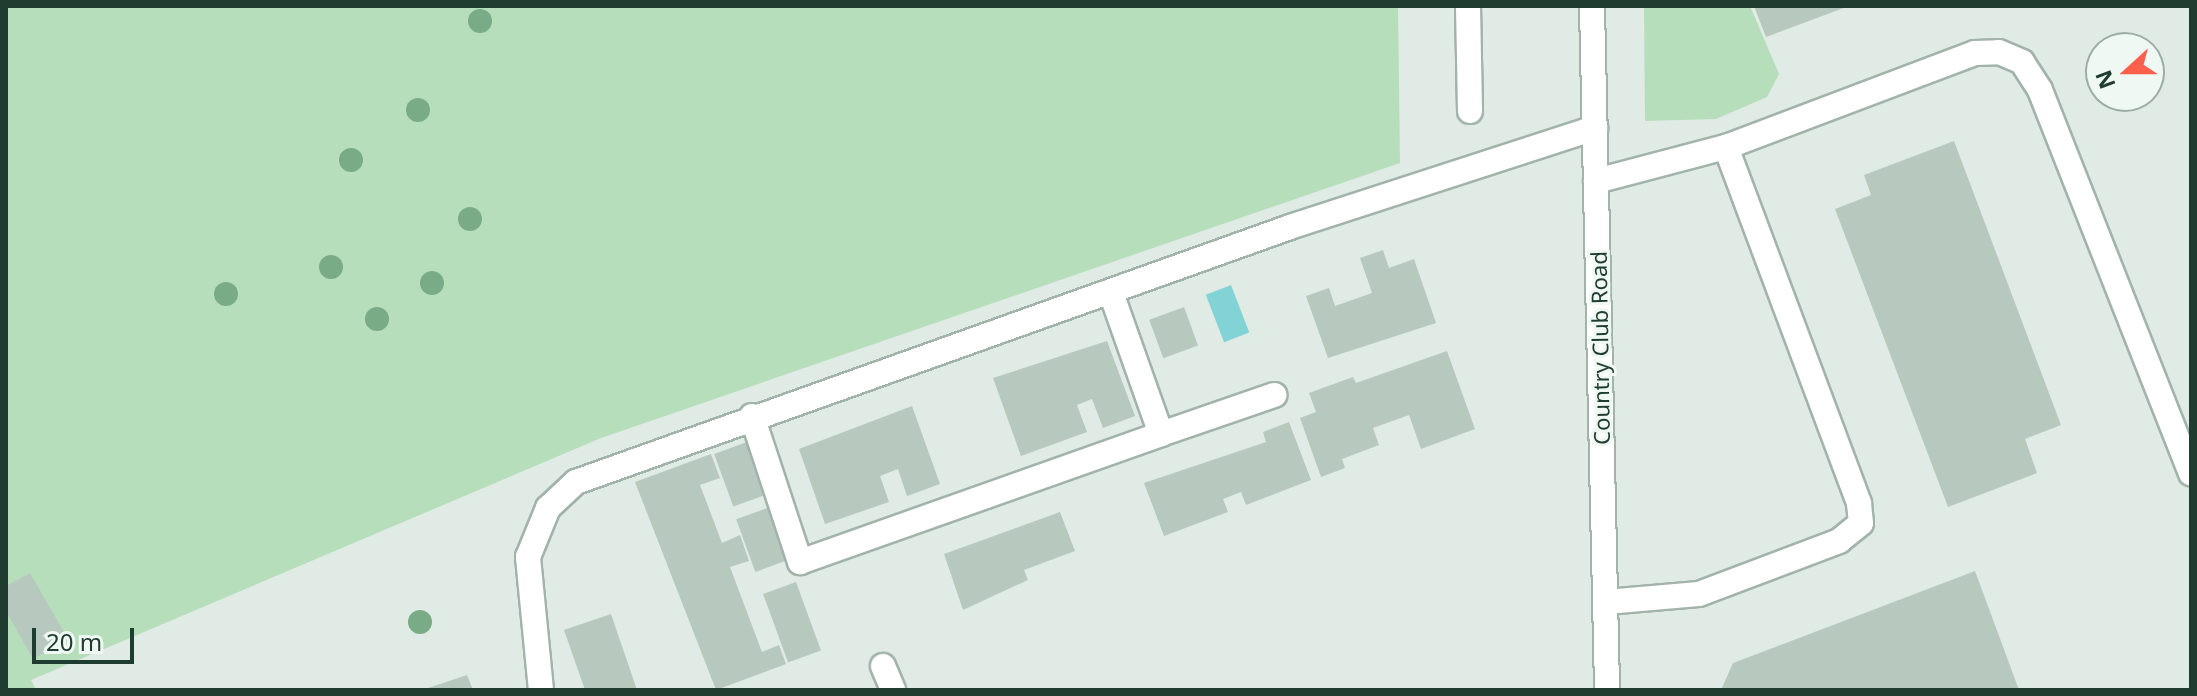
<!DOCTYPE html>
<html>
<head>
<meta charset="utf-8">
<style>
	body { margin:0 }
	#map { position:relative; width:2197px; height:696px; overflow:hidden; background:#dfebe4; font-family:"Noto Sans",sans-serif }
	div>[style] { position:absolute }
	.green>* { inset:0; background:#b6debb }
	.water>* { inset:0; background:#82d3d5; transform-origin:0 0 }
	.building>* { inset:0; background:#b7c9bf; transform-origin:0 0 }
	.roads { filter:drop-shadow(2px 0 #a2b3aa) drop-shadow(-2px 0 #a2b3aa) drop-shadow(0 2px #a2b3aa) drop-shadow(0 -2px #a2b3aa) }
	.minor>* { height:24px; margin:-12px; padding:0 12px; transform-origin:12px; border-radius:12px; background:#fff }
	.trees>* { width:24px; height:24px; margin:-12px; border-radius:50%; background:#79ab86 }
	span { translate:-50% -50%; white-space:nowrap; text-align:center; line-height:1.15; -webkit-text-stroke:6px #eff8f2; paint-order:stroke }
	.street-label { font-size:22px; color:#1f3c30 }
	.frame { position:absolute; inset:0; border:8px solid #1f3c30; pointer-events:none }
	.north { position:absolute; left:2085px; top:32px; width:80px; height:80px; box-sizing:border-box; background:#eff8f2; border:2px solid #9cada4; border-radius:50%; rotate:249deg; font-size:22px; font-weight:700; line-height:32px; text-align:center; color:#1f3c30 }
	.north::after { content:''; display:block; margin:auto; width:28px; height:36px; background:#fc604c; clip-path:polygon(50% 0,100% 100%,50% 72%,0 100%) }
	.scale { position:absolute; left:32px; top:628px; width:102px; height:36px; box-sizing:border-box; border:4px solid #1f3c30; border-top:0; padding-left:10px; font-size:24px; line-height:28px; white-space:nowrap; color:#1f3c30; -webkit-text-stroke:6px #eff8f2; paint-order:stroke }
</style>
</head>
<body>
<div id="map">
	<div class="green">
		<i style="clip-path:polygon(6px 6px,1398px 6px,1400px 163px,601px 438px,31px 680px,36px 690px,6px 690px)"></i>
		<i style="clip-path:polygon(1644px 6px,1750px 6px,1779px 74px,1767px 97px,1716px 119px,1645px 121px)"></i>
	</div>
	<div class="water">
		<i style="left:1231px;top:285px;width:51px;height:27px;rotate:69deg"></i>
	</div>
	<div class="building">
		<i style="clip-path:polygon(1754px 6px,1849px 6px,1766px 37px)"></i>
		<i style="clip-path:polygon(1954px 141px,2061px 425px,2025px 439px,2037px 473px,1948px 507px,1835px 209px,1871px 195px,1864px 175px)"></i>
		<i style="clip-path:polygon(1383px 250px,1389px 268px,1414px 259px,1436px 323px,1328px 358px,1306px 296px,1329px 288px,1335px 306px,1372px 293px,1360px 258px)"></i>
		<i style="left:1184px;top:307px;width:41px;height:37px;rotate:70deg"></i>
		<i style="clip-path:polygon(1107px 341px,1135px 416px,1103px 428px,1092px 399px,1077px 405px,1087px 432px,1021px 456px,993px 378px)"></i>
		<i style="clip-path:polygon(1447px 351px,1475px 429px,1421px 449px,1409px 415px,1373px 428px,1379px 445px,1342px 459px,1345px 468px,1321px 477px,1300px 418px,1316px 412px,1309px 393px,1353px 377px,1356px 383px)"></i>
		<i style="clip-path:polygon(912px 406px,940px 484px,907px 496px,898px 469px,880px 476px,889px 502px,825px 524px,799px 449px)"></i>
		<i style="clip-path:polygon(1289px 422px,1311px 480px,1246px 505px,1241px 492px,1223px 499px,1228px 512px,1164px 536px,1144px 483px,1266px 442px,1263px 432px)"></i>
		<i style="left:747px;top:442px;width:56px;height:35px;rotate:70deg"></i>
		<i style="clip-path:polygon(711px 454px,720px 478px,700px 485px,722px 543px,740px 535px,749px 561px,730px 567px,762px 652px,779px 645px,786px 664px,716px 690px,635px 482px)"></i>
		<i style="left:770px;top:507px;width:56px;height:36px;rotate:70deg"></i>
		<i style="clip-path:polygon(1060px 512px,1075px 551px,1024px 570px,1028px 580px,963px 610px,944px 554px)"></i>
		<i style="clip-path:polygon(1975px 571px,2019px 690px,1721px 690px,1733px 663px)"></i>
		<i style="clip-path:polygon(30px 573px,68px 639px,33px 659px,6px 611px,6px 586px)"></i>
		<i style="left:796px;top:582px;width:73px;height:35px;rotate:70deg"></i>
		<i style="clip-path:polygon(611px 614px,637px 690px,585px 690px,564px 630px)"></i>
		<i style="clip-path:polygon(467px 675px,473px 690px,425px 690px,425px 689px)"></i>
	</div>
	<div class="roads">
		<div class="minor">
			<i style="left:1468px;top:6px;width:105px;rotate:88.9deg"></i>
			<i style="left:1592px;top:6px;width:684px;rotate:88.74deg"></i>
			<i style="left:1596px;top:181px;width:134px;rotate:-14.7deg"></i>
			<i style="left:1726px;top:147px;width:266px;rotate:-20.7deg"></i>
			<i style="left:1975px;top:53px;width:24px;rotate:-2deg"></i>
			<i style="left:1999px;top:52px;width:25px;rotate:23deg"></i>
			<i style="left:2022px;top:62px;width:33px;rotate:57deg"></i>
			<i style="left:2040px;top:90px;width:412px;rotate:68.5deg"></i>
			<i style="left:752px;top:416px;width:154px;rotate:71.8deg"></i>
			<i style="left:800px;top:562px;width:383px;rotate:-19.5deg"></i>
			<i style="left:1161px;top:434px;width:150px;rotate:-109.5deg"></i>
			<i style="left:1161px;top:434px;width:120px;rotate:-19deg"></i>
			<i style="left:1606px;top:602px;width:93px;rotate:-4.9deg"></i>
			<i style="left:1699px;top:594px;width:150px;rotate:-20.7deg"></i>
			<i style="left:1839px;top:541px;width:28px;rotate:-39deg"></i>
			<i style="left:1861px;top:523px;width:20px;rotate:-96deg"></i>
			<i style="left:1859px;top:503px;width:380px;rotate:-110.5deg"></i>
			<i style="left:883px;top:666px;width:26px;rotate:67deg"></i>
			<i style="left:541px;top:690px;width:134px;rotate:-95.6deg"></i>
			<i style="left:528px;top:557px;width:53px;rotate:-67.8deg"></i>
			<i style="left:548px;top:508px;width:38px;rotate:-43deg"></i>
			<i style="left:576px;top:482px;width:758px;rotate:-19.65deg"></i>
			<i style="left:1290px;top:227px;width:321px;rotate:-18deg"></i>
		</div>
	</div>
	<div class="trees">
		<i style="left:480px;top:21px"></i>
		<i style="left:418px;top:110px"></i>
		<i style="left:351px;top:160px"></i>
		<i style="left:470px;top:219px"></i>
		<i style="left:331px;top:267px"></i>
		<i style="left:432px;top:283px"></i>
		<i style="left:226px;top:294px"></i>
		<i style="left:377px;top:319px"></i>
		<i style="left:420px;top:622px"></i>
	</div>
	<div class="street-label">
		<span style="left:1600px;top:348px;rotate:-91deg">Country Club Road</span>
	</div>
	<div class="frame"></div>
	<div class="north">N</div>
	<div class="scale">20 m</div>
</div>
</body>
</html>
